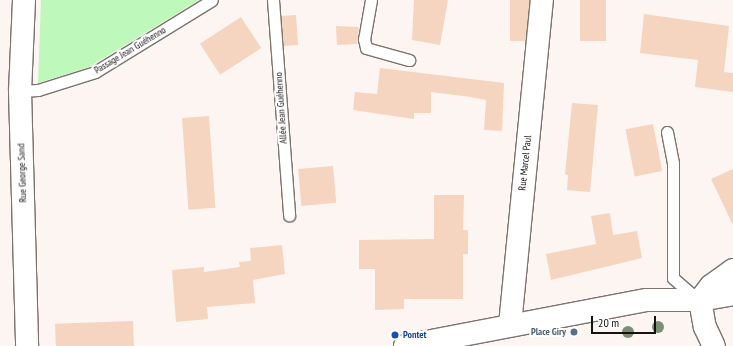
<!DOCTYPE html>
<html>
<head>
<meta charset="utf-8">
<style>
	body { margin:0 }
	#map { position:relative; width:733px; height:346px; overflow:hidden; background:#fdf5f1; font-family:"PT Sans Narrow",sans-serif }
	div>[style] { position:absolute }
	.green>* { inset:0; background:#bef8ba }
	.building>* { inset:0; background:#f5d4c0; transform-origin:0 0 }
	.roads { filter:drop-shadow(1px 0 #7a736f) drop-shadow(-1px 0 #7a736f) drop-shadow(0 1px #7a736f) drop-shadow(0 -1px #7a736f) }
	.service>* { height:11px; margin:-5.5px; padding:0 5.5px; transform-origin:5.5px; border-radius:5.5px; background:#fff }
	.minor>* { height:22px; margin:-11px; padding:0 11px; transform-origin:11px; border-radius:11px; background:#fff }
	.trees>* { width:12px; height:12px; margin:-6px; border-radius:50%; background:#7a8f75 }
	.dots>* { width:11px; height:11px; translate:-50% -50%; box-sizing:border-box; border:2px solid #fff; border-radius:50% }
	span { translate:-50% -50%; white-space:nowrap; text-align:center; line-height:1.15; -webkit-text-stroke:4px #fff; paint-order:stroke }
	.street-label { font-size:10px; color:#151211 }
	.service-label { font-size:10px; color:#4e5e75; font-weight:700 }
	.right { translate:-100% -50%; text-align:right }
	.transit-label { font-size:10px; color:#164399; font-weight:700 }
	.left { translate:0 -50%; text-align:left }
	.scale { position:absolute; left:591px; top:316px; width:65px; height:18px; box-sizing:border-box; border:2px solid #151211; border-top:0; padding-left:5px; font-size:12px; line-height:14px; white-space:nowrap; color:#151211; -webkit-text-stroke:3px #fff; paint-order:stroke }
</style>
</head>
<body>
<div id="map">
	<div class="green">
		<i style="clip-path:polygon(41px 0,199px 0,89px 67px,38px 83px)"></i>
	</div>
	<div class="building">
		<i style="clip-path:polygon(414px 0,448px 0,440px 45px,412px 40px)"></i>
		<i style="left:510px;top:0;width:19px;height:41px"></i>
		<i style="left:580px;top:0;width:26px;height:41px"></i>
		<i style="clip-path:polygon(644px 14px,729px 26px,724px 72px,733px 73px,733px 92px,695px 87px,698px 60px,640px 53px)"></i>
		<i style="left:296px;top:15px;width:30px;height:15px;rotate:86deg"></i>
		<i style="left:241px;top:17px;width:37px;height:49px;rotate:57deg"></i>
		<i style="clip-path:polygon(336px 26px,359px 27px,357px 44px,337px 45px)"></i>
		<i style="clip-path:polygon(380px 68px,504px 83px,502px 131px,484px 130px,486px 100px,471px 97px,431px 92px,431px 113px,414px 113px,414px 119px,353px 110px,355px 92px,377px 94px)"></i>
		<i style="clip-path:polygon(572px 103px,598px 105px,590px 192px,567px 190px,568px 175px,565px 174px)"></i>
		<i style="left:209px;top:116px;width:92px;height:27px;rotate:86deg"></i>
		<i style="left:653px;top:124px;width:48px;height:28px;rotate:79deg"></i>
		<i style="left:333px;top:166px;width:37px;height:35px;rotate:85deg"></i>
		<i style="clip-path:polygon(733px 169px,733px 225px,711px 179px)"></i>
		<i style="clip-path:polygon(434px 195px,464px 195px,463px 230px,468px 230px,468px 254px,463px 254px,463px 299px,404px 299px,404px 309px,375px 310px,375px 269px,359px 269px,359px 240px,434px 239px)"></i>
		<i style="clip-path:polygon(610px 213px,613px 235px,637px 231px,642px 258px,551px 280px,546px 254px,596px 244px,591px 216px)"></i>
		<i style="clip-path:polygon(282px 245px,285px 274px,253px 280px,255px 303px,207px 307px,208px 319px,176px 322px,172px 270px,204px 267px,204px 272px,240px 267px,239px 262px,251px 261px,250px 248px)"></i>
		<i style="left:133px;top:321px;width:25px;height:78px;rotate:88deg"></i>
	</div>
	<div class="roads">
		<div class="service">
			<i style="left:273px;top:0;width:216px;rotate:85.7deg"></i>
			<i style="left:371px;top:0;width:40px;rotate:100deg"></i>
			<i style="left:364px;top:39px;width:9px;rotate:77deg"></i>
			<i style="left:366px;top:48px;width:45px;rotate:15.6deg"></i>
			<i style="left:20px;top:91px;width:18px;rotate:-3deg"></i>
			<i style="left:38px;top:90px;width:60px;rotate:-17.5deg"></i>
			<i style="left:95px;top:72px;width:137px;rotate:-31.6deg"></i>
			<i style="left:667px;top:132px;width:32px;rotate:79deg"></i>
			<i style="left:673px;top:163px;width:115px;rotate:90deg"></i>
			<i style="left:673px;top:278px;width:29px;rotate:41deg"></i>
		</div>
		<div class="minor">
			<i style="left:24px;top:0;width:91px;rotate:92.5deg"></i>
			<i style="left:20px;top:91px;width:255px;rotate:88.4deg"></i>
			<i style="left:700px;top:300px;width:27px;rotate:80deg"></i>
			<i style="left:705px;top:327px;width:21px;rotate:65deg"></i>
			<i style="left:700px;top:300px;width:18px;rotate:-52deg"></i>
			<i style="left:711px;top:286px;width:27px;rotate:-36deg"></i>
			<i style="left:510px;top:325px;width:327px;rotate:-84.4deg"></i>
			<i style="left:405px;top:346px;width:246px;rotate:-10.8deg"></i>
			<i style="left:647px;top:300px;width:53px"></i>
			<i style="left:700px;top:300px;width:34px;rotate:-10deg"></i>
		</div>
	</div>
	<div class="trees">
		<i style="left:658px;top:327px"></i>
		<i style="left:628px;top:332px"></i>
	</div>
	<div class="dots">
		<i style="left:574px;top:332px;background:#5c6f8a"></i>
		<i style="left:395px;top:335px;background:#1a4fb4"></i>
	</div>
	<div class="street-label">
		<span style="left:130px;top:50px;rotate:-31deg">Passage Jean Guéhenno</span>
		<span style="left:281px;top:108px;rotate:-94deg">Allée Jean Guéhenno</span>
		<span style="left:525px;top:163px;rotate:-84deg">Rue Marcel Paul</span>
		<span style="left:22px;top:173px;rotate:-92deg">Rue George Sand</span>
	</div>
	<div class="service-label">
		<span class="right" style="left:566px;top:332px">Place Giry</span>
	</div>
	<div class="transit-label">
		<span class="left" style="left:403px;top:335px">Pontet</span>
	</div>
	<div class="scale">20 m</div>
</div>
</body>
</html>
